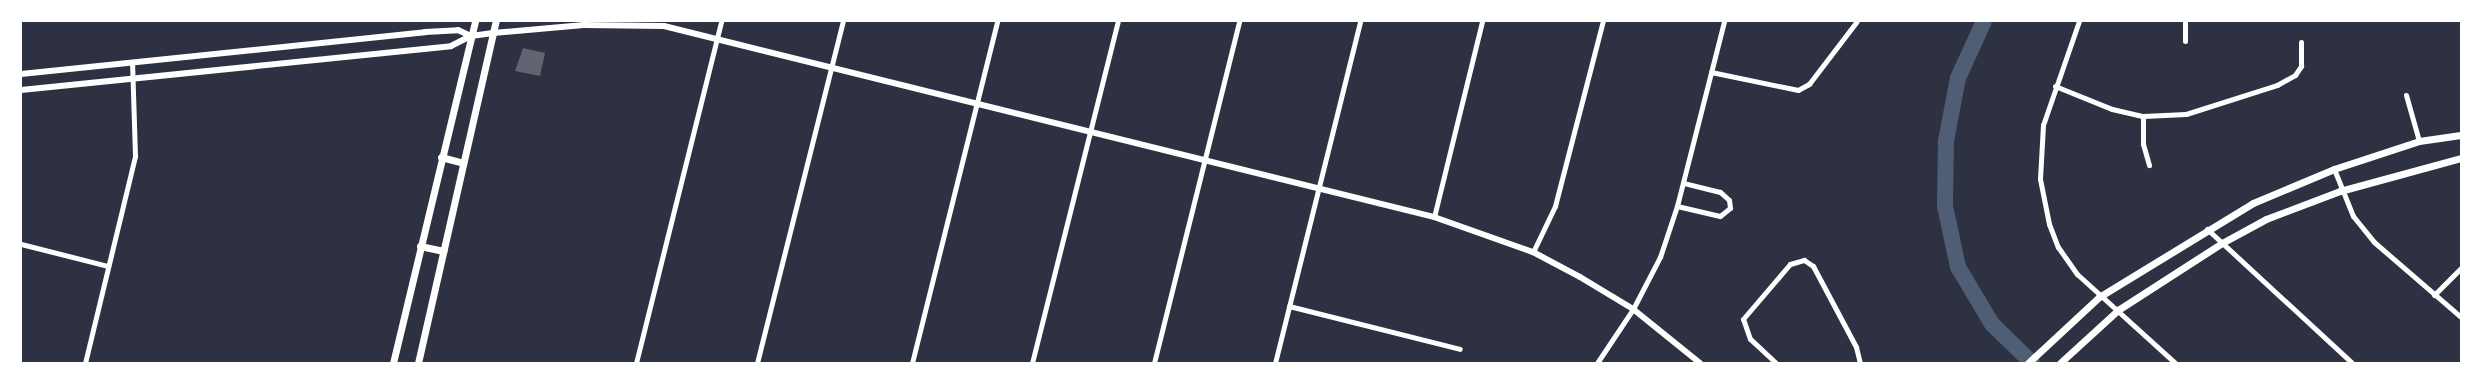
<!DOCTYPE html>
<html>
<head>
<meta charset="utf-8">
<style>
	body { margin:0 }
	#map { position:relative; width:2482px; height:384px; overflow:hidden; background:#2d3142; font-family:"DM Sans",sans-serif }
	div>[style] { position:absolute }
	.river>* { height:16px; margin:-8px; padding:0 8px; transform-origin:8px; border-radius:8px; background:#4f5d75 }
	.building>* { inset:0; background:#626471 }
	.minor>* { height:5px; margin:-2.5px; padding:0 2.5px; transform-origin:2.5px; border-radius:2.5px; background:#fff }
	.tertiary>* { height:6px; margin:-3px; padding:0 3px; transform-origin:3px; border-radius:3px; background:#fff }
	.secondary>* { height:7px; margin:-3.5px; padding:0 3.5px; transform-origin:3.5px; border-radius:3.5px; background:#fff }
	span { translate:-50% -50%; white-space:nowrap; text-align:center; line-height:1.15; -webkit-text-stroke:5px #fff; paint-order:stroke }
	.frame { position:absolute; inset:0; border:22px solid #fff; pointer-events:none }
</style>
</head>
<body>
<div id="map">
	<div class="river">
		<i style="left:1984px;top:21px;width:63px;rotate:114.5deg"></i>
		<i style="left:1958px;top:78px;width:64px;rotate:100.8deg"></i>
		<i style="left:1946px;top:141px;width:65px;rotate:90.9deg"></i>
		<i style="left:1945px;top:206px;width:62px;rotate:78deg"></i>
		<i style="left:1958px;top:267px;width:66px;rotate:59.2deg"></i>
		<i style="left:1992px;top:324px;width:56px;rotate:44.3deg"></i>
	</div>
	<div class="building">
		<i style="clip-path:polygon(523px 48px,545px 53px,540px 76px,515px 71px)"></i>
	</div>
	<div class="minor">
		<i style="left:2079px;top:21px;width:110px;rotate:109.1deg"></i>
		<i style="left:2043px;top:125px;width:54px;rotate:93.2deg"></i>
		<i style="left:2040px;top:179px;width:46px;rotate:78.7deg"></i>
		<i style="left:2049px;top:224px;width:25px;rotate:69deg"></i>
		<i style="left:2058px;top:247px;width:33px;rotate:55deg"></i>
		<i style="left:2077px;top:274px;width:132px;rotate:42.2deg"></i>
		<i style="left:2185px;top:21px;width:20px;rotate:90deg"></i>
		<i style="left:1711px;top:72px;width:89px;rotate:11.7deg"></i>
		<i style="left:1798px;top:90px;width:13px;rotate:-29deg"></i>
		<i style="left:1809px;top:84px;width:79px;rotate:-52.7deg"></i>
		<i style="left:2055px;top:86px;width:61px;rotate:22deg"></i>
		<i style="left:2112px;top:109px;width:32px;rotate:13deg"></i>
		<i style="left:2143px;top:116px;width:43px;rotate:-2.7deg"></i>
		<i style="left:2186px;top:114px;width:96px;rotate:-17.7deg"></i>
		<i style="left:2277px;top:85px;width:21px;rotate:-29deg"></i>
		<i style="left:2295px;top:75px;width:11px;rotate:-56deg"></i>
		<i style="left:2301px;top:66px;width:24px;rotate:-90deg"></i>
		<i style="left:2406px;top:95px;width:48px;rotate:74.2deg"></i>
		<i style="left:2143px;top:116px;width:28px;rotate:90deg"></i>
		<i style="left:2143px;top:144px;width:22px;rotate:74deg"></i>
		<i style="left:2334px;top:169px;width:51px;rotate:68deg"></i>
		<i style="left:2353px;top:216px;width:33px;rotate:51deg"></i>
		<i style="left:2374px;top:242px;width:115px;rotate:40.8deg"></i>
		<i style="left:1677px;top:206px;width:44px;rotate:13.1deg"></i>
		<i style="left:1720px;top:216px;width:13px;rotate:-39deg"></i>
		<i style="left:1730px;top:208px;width:8px;rotate:-97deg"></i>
		<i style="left:1729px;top:200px;width:12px;rotate:-138deg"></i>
		<i style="left:1720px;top:192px;width:38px;rotate:-166deg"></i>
		<i style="left:1434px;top:217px;width:202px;rotate:-76.2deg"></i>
		<i style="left:2207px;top:229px;width:197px;rotate:42.7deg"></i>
		<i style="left:21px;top:244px;width:90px;rotate:14.2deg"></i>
		<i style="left:1533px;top:252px;width:51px;rotate:-64.4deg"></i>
		<i style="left:1555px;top:206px;width:191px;rotate:-75.5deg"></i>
		<i style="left:2434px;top:295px;width:38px;rotate:-45deg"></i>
		<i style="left:1289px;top:306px;width:176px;rotate:14.1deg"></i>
		<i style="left:85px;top:363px;width:213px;rotate:-76.4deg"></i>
		<i style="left:135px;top:156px;width:94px;rotate:-91.8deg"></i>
		<i style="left:636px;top:363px;width:352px;rotate:-76deg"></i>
		<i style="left:757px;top:363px;width:353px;rotate:-75.9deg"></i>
		<i style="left:912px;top:363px;width:352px;rotate:-76deg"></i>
		<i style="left:1032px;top:363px;width:353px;rotate:-75.9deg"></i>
		<i style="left:1154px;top:363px;width:352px;rotate:-76deg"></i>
		<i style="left:1275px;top:363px;width:352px;rotate:-76deg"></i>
		<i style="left:1597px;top:363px;width:65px;rotate:-56.3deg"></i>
		<i style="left:1633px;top:309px;width:59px;rotate:-62.6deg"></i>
		<i style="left:1660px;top:257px;width:54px;rotate:-71.6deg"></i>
		<i style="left:1677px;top:206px;width:191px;rotate:-75.7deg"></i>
		<i style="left:1776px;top:363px;width:35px;rotate:-137deg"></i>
		<i style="left:1750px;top:339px;width:21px;rotate:-109deg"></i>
		<i style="left:1743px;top:319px;width:72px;rotate:-49.5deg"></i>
		<i style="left:1790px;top:264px;width:15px;rotate:-16deg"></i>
		<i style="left:1804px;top:260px;width:11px;rotate:34deg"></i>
		<i style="left:1813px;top:266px;width:92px;rotate:62deg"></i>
		<i style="left:1856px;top:347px;width:16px;rotate:76deg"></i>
	</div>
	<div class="tertiary">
		<i style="left:21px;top:74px;width:406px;rotate:-5.9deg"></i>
		<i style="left:425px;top:32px;width:33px;rotate:-3deg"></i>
		<i style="left:458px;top:30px;width:14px;rotate:25deg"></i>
		<i style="left:21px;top:90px;width:405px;rotate:-5.8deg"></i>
		<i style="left:424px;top:49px;width:27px;rotate:-6deg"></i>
		<i style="left:451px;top:46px;width:22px;rotate:-27deg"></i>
		<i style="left:471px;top:36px;width:22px;rotate:-8deg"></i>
		<i style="left:493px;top:33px;width:91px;rotate:-5deg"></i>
		<i style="left:584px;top:25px;width:80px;rotate:0.7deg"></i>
		<i style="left:664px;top:26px;width:793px;rotate:13.93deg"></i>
		<i style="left:1434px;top:217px;width:105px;rotate:19.5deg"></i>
		<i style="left:1533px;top:252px;width:53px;rotate:28deg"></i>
		<i style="left:1580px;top:277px;width:62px;rotate:31.1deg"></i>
		<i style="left:1633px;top:309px;width:86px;rotate:38.9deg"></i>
	</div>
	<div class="secondary">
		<i style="left:441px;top:157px;width:23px;rotate:15deg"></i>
		<i style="left:420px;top:246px;width:24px;rotate:12deg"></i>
		<i style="left:393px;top:363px;width:352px;rotate:-76.5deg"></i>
		<i style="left:418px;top:363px;width:351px;rotate:-77.2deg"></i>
		<i style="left:2028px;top:363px;width:97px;rotate:-42.9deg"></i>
		<i style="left:2099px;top:297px;width:180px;rotate:-31.4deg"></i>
		<i style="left:2253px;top:203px;width:88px;rotate:-22.8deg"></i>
		<i style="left:2334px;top:169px;width:89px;rotate:-18.2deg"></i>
		<i style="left:2419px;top:141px;width:42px;rotate:-8.1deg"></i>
		<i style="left:2060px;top:363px;width:79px;rotate:-42.4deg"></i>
		<i style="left:2118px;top:310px;width:124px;rotate:-32.8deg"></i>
		<i style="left:2222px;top:243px;width:50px;rotate:-28.6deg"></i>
		<i style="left:2266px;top:219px;width:79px;rotate:-20.7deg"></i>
		<i style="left:2340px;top:191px;width:125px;rotate:-15.3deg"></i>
	</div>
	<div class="frame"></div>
</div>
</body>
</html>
